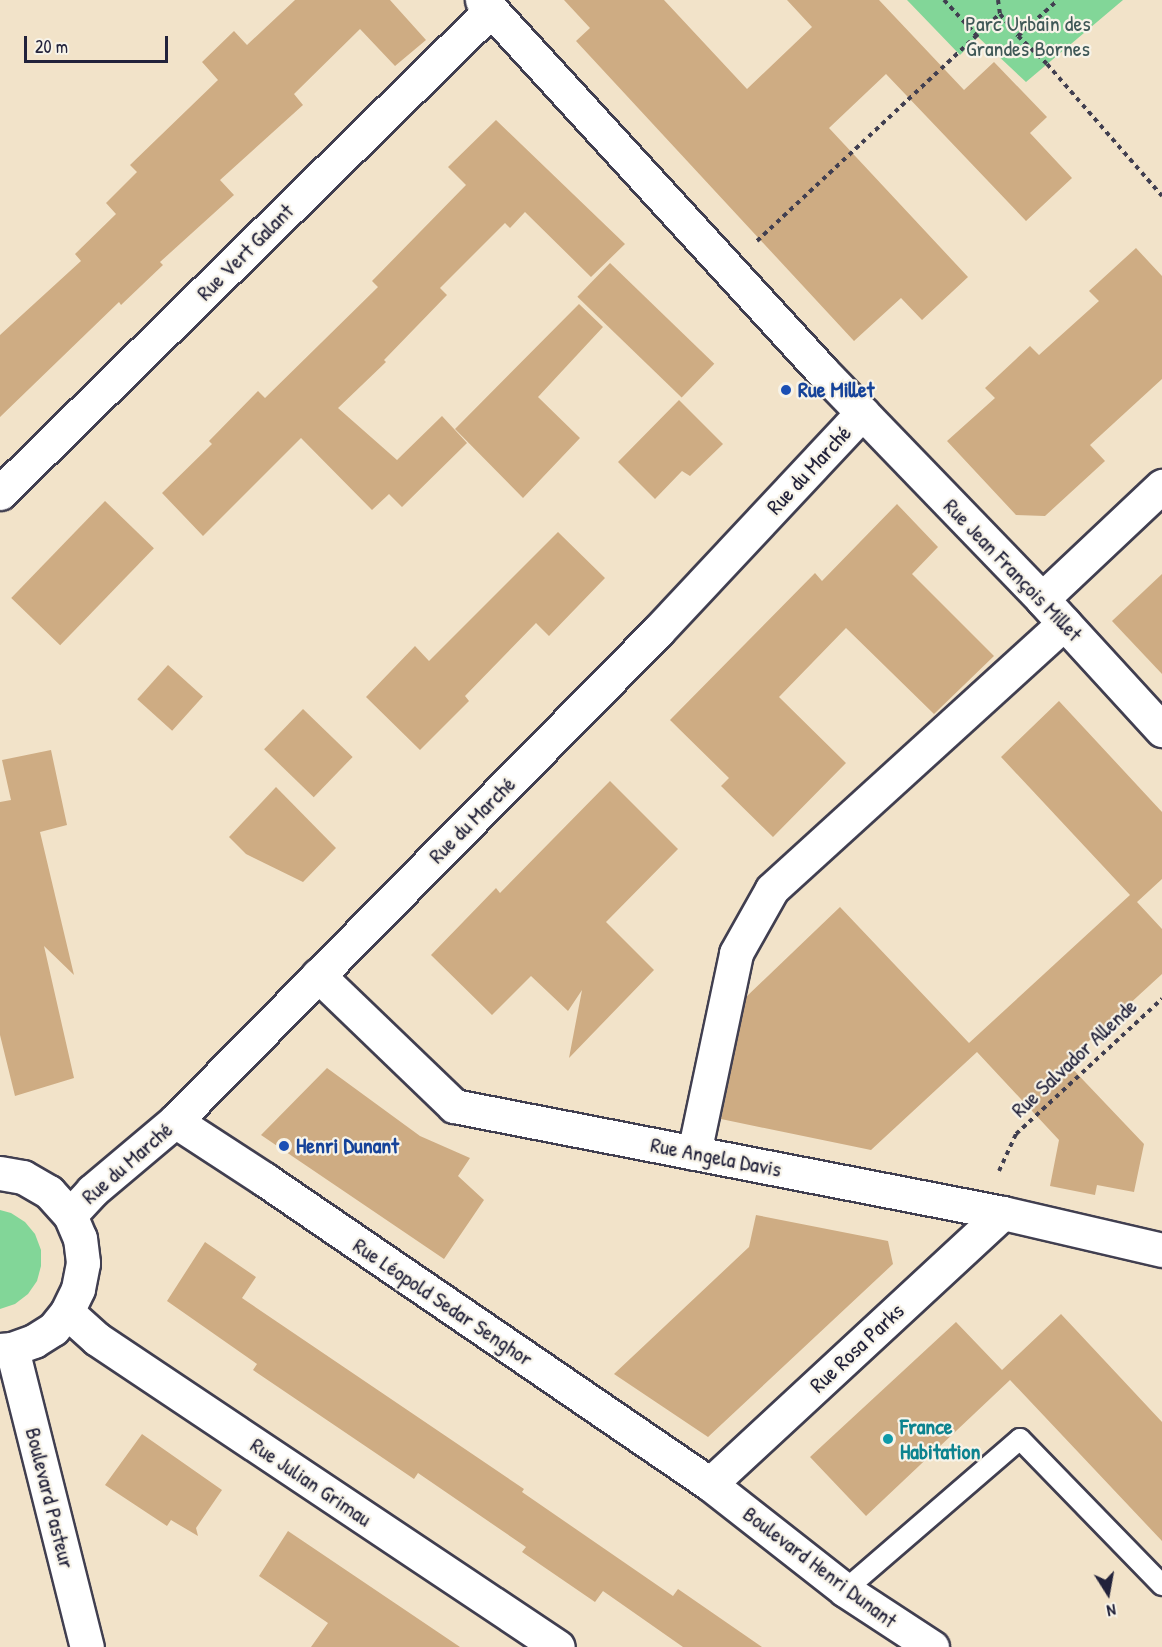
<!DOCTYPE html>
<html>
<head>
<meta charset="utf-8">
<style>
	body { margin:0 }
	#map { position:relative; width:1162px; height:1647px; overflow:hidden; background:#f2e3c9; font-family:"Patrick Hand",sans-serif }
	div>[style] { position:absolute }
	.green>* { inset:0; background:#82d698 }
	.building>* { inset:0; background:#ceac83; transform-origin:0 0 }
	.path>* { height:4px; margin-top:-2px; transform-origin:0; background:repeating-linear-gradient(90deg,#413f50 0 4.5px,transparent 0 9px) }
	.roads { filter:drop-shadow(2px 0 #413f50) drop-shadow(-2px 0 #413f50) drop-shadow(0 2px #413f50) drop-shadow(0 -2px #413f50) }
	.lane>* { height:20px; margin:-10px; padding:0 10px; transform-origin:10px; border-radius:10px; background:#fff }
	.street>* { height:33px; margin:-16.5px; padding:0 16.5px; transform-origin:16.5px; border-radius:16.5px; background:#fff }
	.dots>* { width:16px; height:16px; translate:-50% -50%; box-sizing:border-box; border:3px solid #f7f3e8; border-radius:50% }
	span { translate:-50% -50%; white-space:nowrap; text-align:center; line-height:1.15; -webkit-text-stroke:4.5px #f7f3e8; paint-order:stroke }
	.park-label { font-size:22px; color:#3f5857 }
	.street-label { font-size:22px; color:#22223b }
	.transit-label { font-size:22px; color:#164399; font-weight:700 }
	.left { translate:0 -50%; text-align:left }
	.culture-label { font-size:22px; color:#0d838f; font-weight:700 }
	.north { position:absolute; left:1078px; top:1563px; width:60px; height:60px; -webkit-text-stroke:4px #f7f3e8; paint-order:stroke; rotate:169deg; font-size:16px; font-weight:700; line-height:24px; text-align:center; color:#22223b }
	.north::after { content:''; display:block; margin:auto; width:21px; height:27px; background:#22223b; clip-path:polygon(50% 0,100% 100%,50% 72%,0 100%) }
	.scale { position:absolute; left:24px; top:36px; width:144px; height:27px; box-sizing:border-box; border:3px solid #22223b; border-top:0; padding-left:8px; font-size:18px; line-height:21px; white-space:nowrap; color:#22223b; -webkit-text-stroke:4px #f7f3e8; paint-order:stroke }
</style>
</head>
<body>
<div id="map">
	<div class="green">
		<i style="clip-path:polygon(907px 0,1123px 0,1026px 82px,978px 37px,960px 55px)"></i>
		<i style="clip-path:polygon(0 1210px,11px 1213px,25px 1222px,35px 1234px,41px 1250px,41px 1266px,37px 1281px,28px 1294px,15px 1304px,0 1309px)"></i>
	</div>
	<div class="building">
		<i style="clip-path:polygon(295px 0,390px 0,426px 40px,395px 66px,360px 29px,294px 94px,303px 105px,220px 180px,234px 195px,160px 262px,163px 265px,121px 305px,119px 302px,0 417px,0 335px,81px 261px,75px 254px,116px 214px,106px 203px,137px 172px,130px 165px,218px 80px,202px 62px,234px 31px,247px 45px)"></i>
		<i style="clip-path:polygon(564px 0,664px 0,747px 89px,812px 27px,787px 0,879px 0,964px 90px,994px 62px,1047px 117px,1030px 133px,1072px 178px,1026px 221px,886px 74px,829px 128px,968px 277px,922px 320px,901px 298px,854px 341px,576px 41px,590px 28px)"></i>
		<i style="clip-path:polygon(496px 120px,625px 244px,591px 277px,525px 212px,510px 228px,505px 223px,440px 288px,447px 295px,384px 360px,386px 362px,338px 408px,397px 460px,442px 416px,467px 443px,402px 507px,389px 494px,372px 510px,301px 438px,203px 536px,162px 493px,212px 444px,209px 441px,258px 391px,265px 398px,378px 287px,372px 281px,466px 185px,448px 167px)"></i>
		<i style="clip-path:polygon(1136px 248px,1162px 276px,1162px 379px,1090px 445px,1105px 461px,1045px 516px,1016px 515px,947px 441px,995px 398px,985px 388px,1030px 346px,1039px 355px,1099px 301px,1089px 291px)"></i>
		<i style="left:610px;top:263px;width:145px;height:47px;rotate:44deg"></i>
		<i style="clip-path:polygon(579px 304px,603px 327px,538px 397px,580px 438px,523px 498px,455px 429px)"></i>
		<i style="clip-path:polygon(679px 400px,723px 444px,690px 476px,682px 471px,655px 499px,618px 462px)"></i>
		<i style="left:105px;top:501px;width:68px;height:135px;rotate:44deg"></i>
		<i style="clip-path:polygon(897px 504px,938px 547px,912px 574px,994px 656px,934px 714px,846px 628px,779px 697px,846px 763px,773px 837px,721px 786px,729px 778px,670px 720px,815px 573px,822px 581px)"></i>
		<i style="clip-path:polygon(558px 532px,605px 578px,549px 636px,536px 623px,465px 696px,469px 701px,420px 750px,366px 697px,415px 646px,429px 661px)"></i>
		<i style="clip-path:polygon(1162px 574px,1162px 674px,1112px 621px)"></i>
		<i style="left:168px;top:665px;width:47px;height:46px;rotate:42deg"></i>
		<i style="clip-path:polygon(1059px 701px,1162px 812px,1162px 879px,1137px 902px,1162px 929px,1162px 974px,1066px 1062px,1144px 1144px,1134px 1192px,1097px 1185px,1095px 1195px,1050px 1186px,1059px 1140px,977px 1052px,871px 1150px,721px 1119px,746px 997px,840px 907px,969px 1043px,1130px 895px,1001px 757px)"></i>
		<i style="left:303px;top:709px;width:69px;height:56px;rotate:44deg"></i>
		<i style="clip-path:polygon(51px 750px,67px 825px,40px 832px,74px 975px,44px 946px,74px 1078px,15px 1096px,0 1035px,0 802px,11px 800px,2px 760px)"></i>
		<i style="clip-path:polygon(610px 781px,678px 849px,606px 922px,654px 970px,569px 1058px,582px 990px,568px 1011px,531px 976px,492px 1015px,431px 955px,496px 888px,500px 893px)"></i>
		<i style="clip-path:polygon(276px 787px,336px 848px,303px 882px,246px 854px,229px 837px)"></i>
		<i style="clip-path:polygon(327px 1068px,420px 1136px,470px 1158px,458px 1176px,484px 1200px,444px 1259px,261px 1135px)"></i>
		<i style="clip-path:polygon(756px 1215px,888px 1241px,893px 1264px,708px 1437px,614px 1374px,749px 1247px)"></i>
		<i style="clip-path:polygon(205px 1242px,256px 1277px,242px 1298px,524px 1489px,522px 1492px,673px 1596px,678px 1589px,762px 1647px,683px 1647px,603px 1591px,595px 1602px,522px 1552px,526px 1547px,418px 1473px,414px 1479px,253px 1370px,257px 1364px,167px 1301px)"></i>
		<i style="clip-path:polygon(1061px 1314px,1162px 1422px,1162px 1541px,1010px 1380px,866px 1516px,810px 1457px,956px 1322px,1002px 1370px)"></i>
		<i style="clip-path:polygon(142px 1434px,222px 1490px,196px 1528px,198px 1536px,171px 1520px,167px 1526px,105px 1485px)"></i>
		<i style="clip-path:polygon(288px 1531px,460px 1647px,311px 1647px,328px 1623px,259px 1576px)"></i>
	</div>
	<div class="path">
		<i style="left:944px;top:0;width:50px;rotate:47.4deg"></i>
		<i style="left:998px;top:0;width:14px;rotate:82deg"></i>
		<i style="left:1000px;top:14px;width:28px;rotate:51deg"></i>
		<i style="left:1018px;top:36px;width:40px;rotate:44deg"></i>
		<i style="left:1047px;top:64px;width:175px;rotate:48.9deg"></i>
		<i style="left:1018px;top:36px;width:54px;rotate:-42deg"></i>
		<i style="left:757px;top:241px;width:333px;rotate:-43.1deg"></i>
		<i style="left:999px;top:1171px;width:41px;rotate:-65.3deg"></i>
		<i style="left:1016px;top:1134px;width:199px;rotate:-42.8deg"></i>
	</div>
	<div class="roads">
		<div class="lane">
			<i style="left:845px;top:1590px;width:231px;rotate:-40.8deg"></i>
			<i style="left:1020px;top:1439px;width:204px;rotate:45.8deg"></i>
		</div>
		<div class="street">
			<i style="left:482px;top:0;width:502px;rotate:47.5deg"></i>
			<i style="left:821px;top:370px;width:318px;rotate:46deg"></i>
			<i style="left:1042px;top:599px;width:178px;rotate:47.5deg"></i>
			<i style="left:0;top:493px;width:687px;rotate:-44.53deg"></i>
			<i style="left:1042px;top:599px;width:165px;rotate:-43.3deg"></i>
			<i style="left:318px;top:975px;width:189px;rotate:43.9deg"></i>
			<i style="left:454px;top:1106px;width:559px;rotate:11.03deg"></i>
			<i style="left:1003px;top:1213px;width:163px;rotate:13.1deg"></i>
			<i style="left:175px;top:1121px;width:106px;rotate:33.1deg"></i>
			<i style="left:264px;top:1179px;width:540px;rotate:34.37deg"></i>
			<i style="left:710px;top:1484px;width:172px;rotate:38.1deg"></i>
			<i style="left:845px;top:1590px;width:104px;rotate:33.2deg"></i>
			<i style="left:694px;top:1153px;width:204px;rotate:-78.1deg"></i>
			<i style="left:736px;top:953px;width:73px;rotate:-60.6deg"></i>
			<i style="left:772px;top:889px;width:395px;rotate:-42.3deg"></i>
			<i style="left:0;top:1173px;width:23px;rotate:10deg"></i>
			<i style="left:23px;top:1177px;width:30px;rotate:30deg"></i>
			<i style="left:49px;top:1192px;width:31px;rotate:48deg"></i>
			<i style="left:70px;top:1215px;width:25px;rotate:67deg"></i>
			<i style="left:80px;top:1238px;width:25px;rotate:83deg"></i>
			<i style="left:83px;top:1263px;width:26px;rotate:101deg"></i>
			<i style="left:78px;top:1289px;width:25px;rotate:116deg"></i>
			<i style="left:67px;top:1312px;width:22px;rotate:129deg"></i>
			<i style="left:53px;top:1329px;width:22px;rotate:148deg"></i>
			<i style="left:34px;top:1341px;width:23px;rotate:160deg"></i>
			<i style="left:12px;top:1349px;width:12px;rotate:175deg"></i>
			<i style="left:70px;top:1215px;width:33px;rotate:-47deg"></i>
			<i style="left:92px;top:1191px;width:109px;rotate:-40.1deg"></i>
			<i style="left:175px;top:1121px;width:688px;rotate:-45.41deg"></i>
			<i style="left:658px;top:631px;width:299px;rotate:-46.9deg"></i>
			<i style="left:67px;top:1312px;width:40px;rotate:42deg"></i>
			<i style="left:97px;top:1339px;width:554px;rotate:33.75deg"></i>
			<i style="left:12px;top:1349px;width:307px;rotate:75.9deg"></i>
			<i style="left:710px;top:1484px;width:399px;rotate:-42.8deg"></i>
		</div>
	</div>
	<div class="dots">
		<i style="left:786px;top:390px;background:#1a4fb4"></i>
		<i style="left:284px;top:1146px;background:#1a4fb4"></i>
		<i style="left:888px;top:1439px;background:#0f9aa8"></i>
	</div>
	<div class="park-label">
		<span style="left:1028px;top:36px">Parc Urbain des<br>Grandes Bornes</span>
	</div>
	<div class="street-label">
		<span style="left:245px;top:252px;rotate:-45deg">Rue Vert Galant</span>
		<span style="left:809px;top:470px;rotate:-47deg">Rue du Marché</span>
		<span style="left:1013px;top:570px;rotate:46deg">Rue Jean François Millet</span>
		<span style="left:472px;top:820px;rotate:-45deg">Rue du Marché</span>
		<span style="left:1074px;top:1058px;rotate:-43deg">Rue Salvador Allende</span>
		<span style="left:716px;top:1157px;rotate:11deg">Rue Angela Davis</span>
		<span style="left:127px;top:1163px;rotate:-41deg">Rue du Marché</span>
		<span style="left:443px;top:1302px;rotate:34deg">Rue Léopold Sedar Senghor</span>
		<span style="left:857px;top:1348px;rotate:-43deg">Rue Rosa Parks</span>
		<span style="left:311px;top:1482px;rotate:34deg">Rue Julian Grimau</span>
		<span style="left:50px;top:1498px;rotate:76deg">Boulevard Pasteur</span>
		<span style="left:820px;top:1567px;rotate:37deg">Boulevard Henri Dunant</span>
	</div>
	<div class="transit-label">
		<span class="left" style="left:798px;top:390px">Rue Millet</span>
		<span class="left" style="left:296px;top:1146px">Henri Dunant</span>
	</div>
	<div class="culture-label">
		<span class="left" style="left:900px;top:1439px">France<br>Habitation</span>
	</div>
	<div class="north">N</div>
	<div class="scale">20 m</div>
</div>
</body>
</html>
